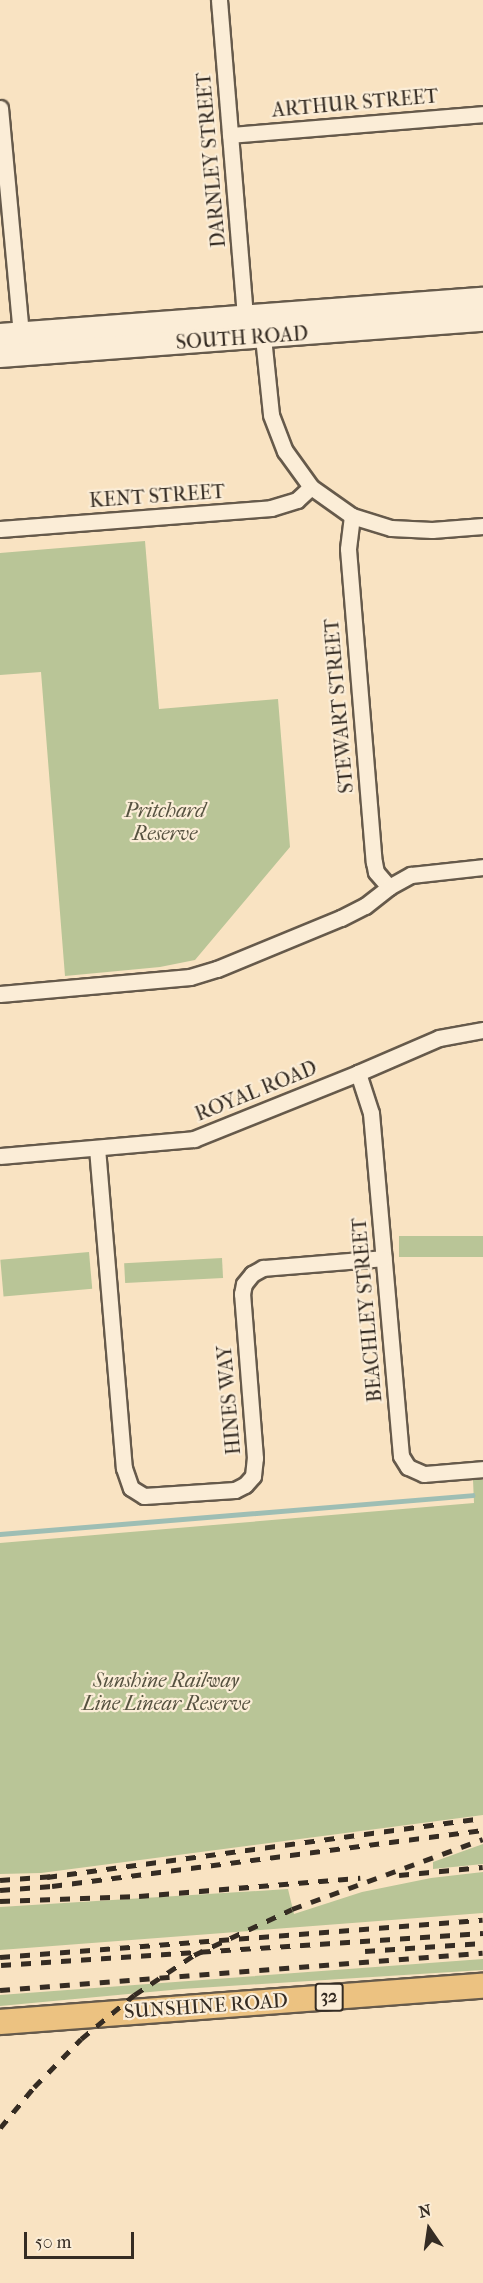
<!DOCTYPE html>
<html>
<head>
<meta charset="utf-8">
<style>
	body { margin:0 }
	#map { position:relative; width:483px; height:2283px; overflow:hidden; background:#f9e3c2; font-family:"IM FELL French Canon",serif }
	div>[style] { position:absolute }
	.green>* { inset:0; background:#b9c597; transform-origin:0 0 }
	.stream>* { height:4.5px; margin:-2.25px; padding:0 2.25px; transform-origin:2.25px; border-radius:2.25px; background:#9ebeb4 }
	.roads { filter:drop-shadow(2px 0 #665a4b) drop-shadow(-2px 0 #665a4b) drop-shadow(0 2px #665a4b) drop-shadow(0 -2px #665a4b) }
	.street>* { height:15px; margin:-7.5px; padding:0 7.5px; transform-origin:7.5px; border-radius:7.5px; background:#fbedd7 }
	.secondary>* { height:22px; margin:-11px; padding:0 11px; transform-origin:11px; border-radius:11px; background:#fbedd7 }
	.primary>* { height:24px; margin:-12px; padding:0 12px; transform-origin:12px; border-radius:12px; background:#ecc281 }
	.rail>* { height:4.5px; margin-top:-2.25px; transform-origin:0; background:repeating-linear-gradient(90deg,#352c23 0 10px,transparent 0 20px) }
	span { translate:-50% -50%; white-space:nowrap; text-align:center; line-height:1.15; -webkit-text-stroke:4.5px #fbedd7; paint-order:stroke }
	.shield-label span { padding:2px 4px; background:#fbedd7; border:2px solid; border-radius:4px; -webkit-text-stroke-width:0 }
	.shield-label { font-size:18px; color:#352c23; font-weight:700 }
	.street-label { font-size:20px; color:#352c23 }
	.park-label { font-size:20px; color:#565240; font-style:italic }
	.north { position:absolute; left:399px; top:2199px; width:60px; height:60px; -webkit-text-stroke:4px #fbedd7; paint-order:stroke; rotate:347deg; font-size:16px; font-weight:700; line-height:24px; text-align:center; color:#352c23 }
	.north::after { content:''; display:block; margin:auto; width:21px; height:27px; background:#352c23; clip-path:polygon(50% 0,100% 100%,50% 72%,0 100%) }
	.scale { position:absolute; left:24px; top:2232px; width:110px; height:27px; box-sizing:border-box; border:3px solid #352c23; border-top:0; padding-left:8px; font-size:18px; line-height:21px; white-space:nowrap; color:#352c23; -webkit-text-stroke:4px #fbedd7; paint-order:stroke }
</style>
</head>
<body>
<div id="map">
	<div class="green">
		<i style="clip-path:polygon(145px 541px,159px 709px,278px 699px,290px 847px,195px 960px,160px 967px,65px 976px,41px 672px,0 675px,0 553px)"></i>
		<i style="left:483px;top:1236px;width:21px;height:84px;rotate:90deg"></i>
		<i style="left:89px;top:1252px;width:37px;height:89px;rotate:85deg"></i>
		<i style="left:222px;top:1258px;width:20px;height:98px;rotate:87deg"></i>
		<i style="clip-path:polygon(473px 1480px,483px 1480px,483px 1815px,41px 1873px,0 1874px,0 1543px,474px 1503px)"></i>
		<i style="clip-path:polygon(483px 1844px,483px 1864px,433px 1869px,433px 1862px)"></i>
		<i style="clip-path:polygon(483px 1872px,483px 1913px,0 1950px,0 1907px,288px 1889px,294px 1914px,362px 1892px,431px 1878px)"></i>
		<i style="clip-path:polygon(483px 1959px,483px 1970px,182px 1989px,0 2006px,0 1995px)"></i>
	</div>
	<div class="stream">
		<i style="left:0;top:1534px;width:474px;rotate:-4.7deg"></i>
	</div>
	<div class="roads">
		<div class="street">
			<i style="left:219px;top:0;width:317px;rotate:85.3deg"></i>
			<i style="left:0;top:108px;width:226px;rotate:84.7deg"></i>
			<i style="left:230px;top:135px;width:254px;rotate:-4.7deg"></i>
			<i style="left:263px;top:337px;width:78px;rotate:84.1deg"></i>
			<i style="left:271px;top:415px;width:39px;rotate:69deg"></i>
			<i style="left:285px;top:451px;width:44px;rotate:54.2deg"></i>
			<i style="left:311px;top:487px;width:50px;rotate:35.3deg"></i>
			<i style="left:352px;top:516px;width:41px;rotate:17.1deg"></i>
			<i style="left:391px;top:528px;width:41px;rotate:2.8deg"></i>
			<i style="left:432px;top:530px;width:51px;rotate:-4.5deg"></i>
			<i style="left:352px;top:516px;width:33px;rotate:97deg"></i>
			<i style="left:348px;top:549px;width:314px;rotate:85.3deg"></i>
			<i style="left:374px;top:862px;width:10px;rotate:79deg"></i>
			<i style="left:376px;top:872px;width:20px;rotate:49deg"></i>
			<i style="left:0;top:529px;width:272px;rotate:-4.4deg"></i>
			<i style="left:271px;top:508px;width:27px;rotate:-17deg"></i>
			<i style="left:297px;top:500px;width:19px;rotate:-43deg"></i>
			<i style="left:0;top:994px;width:191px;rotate:-5.1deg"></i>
			<i style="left:190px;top:977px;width:28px;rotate:-17deg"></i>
			<i style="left:217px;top:969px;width:134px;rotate:-22.4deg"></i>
			<i style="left:341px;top:918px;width:27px;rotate:-27deg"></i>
			<i style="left:365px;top:906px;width:31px;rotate:-38deg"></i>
			<i style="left:389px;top:887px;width:25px;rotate:-29deg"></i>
			<i style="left:411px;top:875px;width:72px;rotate:-6.3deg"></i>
			<i style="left:358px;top:1073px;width:42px;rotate:72deg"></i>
			<i style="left:371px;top:1113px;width:344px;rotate:85deg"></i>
			<i style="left:401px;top:1456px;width:13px;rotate:58deg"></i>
			<i style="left:408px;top:1467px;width:17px;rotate:24deg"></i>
			<i style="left:424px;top:1474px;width:59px;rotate:-4.8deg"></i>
			<i style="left:97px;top:1148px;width:321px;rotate:85.2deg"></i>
			<i style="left:124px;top:1468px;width:21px;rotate:71deg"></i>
			<i style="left:131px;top:1488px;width:15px;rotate:32deg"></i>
			<i style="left:144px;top:1496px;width:91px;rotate:-3.8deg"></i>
			<i style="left:235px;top:1490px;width:11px;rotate:-27deg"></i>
			<i style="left:245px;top:1485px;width:12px;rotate:-48deg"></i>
			<i style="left:253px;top:1476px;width:18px;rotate:-84deg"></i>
			<i style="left:255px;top:1458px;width:165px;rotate:-94.5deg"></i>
			<i style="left:242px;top:1294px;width:10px;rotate:-79deg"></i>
			<i style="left:244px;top:1284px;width:13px;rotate:-51deg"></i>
			<i style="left:252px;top:1274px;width:13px;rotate:-29deg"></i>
			<i style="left:263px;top:1268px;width:121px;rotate:-4.7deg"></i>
			<i style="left:0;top:1156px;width:195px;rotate:-5deg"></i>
			<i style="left:194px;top:1139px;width:177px;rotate:-21.9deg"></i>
			<i style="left:358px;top:1073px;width:88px;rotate:-23.4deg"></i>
			<i style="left:439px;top:1038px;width:45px;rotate:-10.3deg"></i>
		</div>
		<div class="secondary">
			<i style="left:0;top:335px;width:484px;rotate:-4.3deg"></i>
			<i style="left:0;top:356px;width:484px;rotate:-4.3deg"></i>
		</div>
		<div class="primary">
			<i style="left:0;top:2022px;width:484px;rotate:-4.3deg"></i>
		</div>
	</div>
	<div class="rail">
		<i style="left:399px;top:1875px;width:84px;rotate:-5.4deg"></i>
		<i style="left:47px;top:1877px;width:440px;rotate:-7.7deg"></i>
		<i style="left:0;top:1880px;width:54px;rotate:-4.2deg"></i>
		<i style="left:0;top:1890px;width:52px;rotate:-4.4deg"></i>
		<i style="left:52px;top:1886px;width:435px;rotate:-7.4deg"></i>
		<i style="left:0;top:1901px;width:139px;rotate:-2.1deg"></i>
		<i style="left:139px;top:1896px;width:222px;rotate:-4.7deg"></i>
		<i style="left:365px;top:1951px;width:118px;rotate:-3.9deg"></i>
		<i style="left:0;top:1957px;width:484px;rotate:-4.4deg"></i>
		<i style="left:1px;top:1965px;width:483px;rotate:-3.8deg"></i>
		<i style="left:0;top:1990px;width:484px;rotate:-4.4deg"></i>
		<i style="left:0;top:2128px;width:53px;rotate:-50.3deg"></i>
		<i style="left:34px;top:2087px;width:67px;rotate:-45.6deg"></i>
		<i style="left:81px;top:2039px;width:69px;rotate:-39.7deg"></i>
		<i style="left:134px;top:1995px;width:72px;rotate:-33.7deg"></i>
		<i style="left:194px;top:1955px;width:108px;rotate:-25.1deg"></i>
		<i style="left:292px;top:1909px;width:203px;rotate:-20.1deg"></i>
	</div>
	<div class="shield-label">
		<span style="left:329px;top:1997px">32</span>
	</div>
	<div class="street-label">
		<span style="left:355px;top:103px;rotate:-5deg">ARTHUR STREET</span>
		<span style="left:211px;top:160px;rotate:-95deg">DARNLEY STREET</span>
		<span style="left:242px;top:338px;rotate:-4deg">SOUTH ROAD</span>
		<span style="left:157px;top:496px;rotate:-4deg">KENT STREET</span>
		<span style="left:339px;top:706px;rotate:-95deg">STEWART STREET</span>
		<span style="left:256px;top:1091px;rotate:-22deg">ROYAL ROAD</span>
		<span style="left:367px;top:1310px;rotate:-95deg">BEACHLEY STREET</span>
		<span style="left:229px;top:1400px;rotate:-95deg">HINES WAY</span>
		<span style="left:206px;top:2006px;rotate:-4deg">SUNSHINE ROAD</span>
	</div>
	<div class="park-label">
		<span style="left:165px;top:822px">Pritchard<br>Reserve</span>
		<span style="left:166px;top:1692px">Sunshine Railway<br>Line Linear Reserve</span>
	</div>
	<div class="north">N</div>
	<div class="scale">50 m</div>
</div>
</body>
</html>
